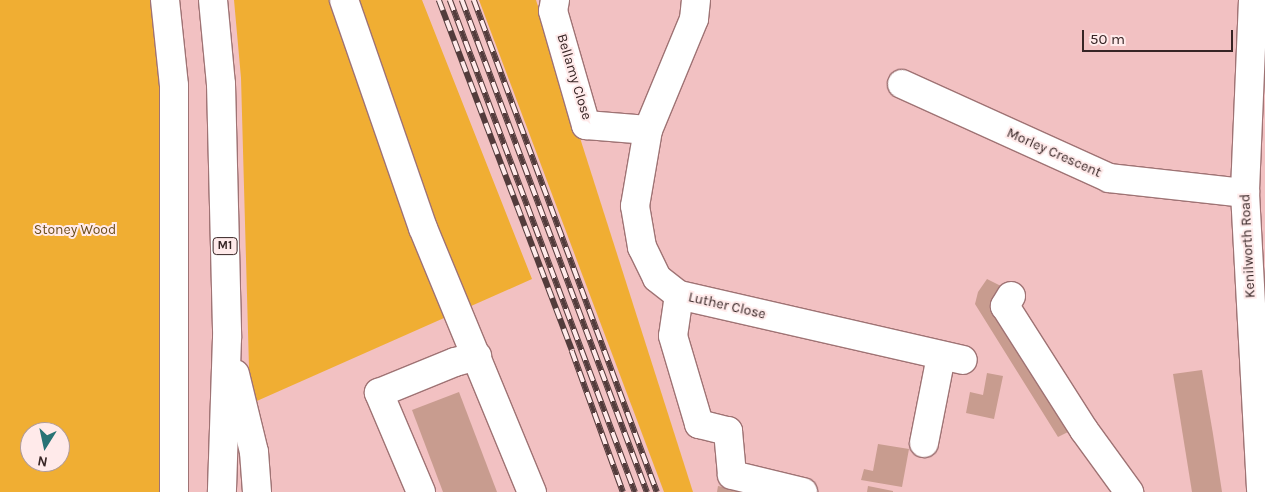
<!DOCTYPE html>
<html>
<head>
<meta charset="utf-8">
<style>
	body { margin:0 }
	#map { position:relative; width:1265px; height:492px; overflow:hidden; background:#f2c1c2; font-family:Karla,sans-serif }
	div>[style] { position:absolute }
	.green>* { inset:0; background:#f0ae33 }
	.building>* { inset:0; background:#c89c8f }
	.roads { filter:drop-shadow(1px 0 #9f7374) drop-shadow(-1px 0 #9f7374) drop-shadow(0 1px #9f7374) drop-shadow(0 -1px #9f7374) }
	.minor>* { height:28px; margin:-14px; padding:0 14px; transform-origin:14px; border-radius:14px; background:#fff }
	.highway>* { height:28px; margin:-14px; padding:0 14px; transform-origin:14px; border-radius:14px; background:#fff }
	.rail>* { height:5.5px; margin-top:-2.75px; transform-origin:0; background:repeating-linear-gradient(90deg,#ffeaea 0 11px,#533c3c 0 22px); box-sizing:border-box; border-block:1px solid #533c3c }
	span { translate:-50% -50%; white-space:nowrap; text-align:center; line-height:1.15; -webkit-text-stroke:4px #ffeaea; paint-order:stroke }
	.shield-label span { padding:1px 4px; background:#ffeaea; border:1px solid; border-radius:4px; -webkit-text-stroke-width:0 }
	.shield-label { font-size:12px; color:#372525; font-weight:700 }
	.street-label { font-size:14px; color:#372525 }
	.park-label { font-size:14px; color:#6d4f1d }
	.north { position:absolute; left:20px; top:422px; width:50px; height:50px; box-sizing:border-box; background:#ffeaea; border:1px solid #af9b9b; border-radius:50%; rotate:190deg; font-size:14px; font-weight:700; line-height:20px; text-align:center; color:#372525 }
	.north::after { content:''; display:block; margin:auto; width:18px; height:22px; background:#287375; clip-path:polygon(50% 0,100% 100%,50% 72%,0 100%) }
	.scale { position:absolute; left:1082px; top:30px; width:151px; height:22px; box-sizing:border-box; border:2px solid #372525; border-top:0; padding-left:6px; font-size:15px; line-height:18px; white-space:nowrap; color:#372525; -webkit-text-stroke:4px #ffeaea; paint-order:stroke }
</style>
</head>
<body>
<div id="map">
	<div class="green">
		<i style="clip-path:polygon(evenodd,0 0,151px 0,161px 88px,167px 492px,0 492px,0 0,30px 432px,60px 432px,60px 462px,30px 462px,30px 432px)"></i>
		<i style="clip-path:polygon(234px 0,422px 0,532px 279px,250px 404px,241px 78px)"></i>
		<i style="clip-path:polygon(479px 0,536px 0,693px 492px,664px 492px)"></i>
	</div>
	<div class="building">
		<i style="clip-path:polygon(987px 279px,1001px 286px,994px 302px,1074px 429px,1058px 437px,975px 304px,978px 292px)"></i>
		<i style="clip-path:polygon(1202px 370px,1213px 434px,1222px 492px,1192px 492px,1173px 374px)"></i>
		<i style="clip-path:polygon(987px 373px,1003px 376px,994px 419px,966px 413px,970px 392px,983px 395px)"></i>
		<i style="clip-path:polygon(459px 392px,497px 492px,443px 492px,412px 410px)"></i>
		<i style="clip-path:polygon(878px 444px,909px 449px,902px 487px,861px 480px,864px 469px,873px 471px)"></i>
		<i style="clip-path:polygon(718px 486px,745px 491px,745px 492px,717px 492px)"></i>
		<i style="clip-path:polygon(868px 486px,893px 491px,893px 492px,867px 492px)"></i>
	</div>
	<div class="roads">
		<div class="minor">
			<i style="left:344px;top:0;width:241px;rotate:70.9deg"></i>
			<i style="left:423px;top:228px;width:286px;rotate:67.6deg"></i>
			<i style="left:555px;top:0;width:11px;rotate:100deg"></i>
			<i style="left:553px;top:11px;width:119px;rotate:73.9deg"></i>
			<i style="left:586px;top:125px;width:62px;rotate:4.6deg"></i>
			<i style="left:696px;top:0;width:19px;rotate:96deg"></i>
			<i style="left:694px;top:19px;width:120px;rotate:112.5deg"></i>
			<i style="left:648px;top:130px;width:77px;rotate:99.7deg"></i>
			<i style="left:635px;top:206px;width:42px;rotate:80.3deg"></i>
			<i style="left:642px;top:247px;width:34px;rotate:64deg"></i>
			<i style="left:657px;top:278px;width:28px;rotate:38deg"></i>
			<i style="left:679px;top:295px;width:291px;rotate:12.9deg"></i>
			<i style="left:1253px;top:0;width:193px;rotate:92.4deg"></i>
			<i style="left:1245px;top:193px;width:299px;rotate:86.9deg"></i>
			<i style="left:902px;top:84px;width:227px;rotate:24.4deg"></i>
			<i style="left:1109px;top:178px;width:137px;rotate:6.3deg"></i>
			<i style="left:679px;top:295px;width:41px;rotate:98.3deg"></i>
			<i style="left:673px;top:336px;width:92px;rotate:73.5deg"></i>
			<i style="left:699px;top:424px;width:30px;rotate:14deg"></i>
			<i style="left:728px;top:431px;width:44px;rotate:84.8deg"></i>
			<i style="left:732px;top:475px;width:73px;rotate:13.5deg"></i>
			<i style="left:1011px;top:296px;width:12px;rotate:121deg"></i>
			<i style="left:1005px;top:306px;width:147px;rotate:57.5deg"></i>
			<i style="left:1084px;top:430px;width:77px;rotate:54deg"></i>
			<i style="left:924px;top:443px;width:89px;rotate:-78.9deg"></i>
			<i style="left:421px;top:492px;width:108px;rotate:-113deg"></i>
			<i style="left:379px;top:393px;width:82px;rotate:-22.2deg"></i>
			<i style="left:455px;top:362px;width:23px;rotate:-15deg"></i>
		</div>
		<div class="highway">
			<i style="left:165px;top:0;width:86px;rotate:84deg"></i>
			<i style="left:174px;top:86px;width:406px;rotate:90deg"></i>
			<i style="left:213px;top:0;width:84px;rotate:84.6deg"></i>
			<i style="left:221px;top:84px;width:254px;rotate:88.6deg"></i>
			<i style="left:227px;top:338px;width:154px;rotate:91.9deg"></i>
			<i style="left:235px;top:374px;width:80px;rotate:76.3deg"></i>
			<i style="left:254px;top:452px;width:40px;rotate:85.7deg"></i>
		</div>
	</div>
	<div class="rail">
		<i style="left:439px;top:0;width:375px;rotate:69.2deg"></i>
		<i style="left:572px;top:351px;width:150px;rotate:70.1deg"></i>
		<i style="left:450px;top:0;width:526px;rotate:69.39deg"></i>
		<i style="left:462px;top:0;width:526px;rotate:69.39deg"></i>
		<i style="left:474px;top:0;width:525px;rotate:69.6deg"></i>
	</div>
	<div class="shield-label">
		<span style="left:225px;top:246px">M1</span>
	</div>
	<div class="street-label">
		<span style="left:574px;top:77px;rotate:73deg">Bellamy Close</span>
		<span style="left:1054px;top:153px;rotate:24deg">Morley Crescent</span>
		<span style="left:1248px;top:246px;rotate:-93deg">Kenilworth Road</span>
		<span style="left:727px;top:306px;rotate:13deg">Luther Close</span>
	</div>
	<div class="park-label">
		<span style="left:75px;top:230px">Stoney Wood</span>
	</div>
	<div class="north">N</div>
	<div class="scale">50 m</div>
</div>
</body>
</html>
